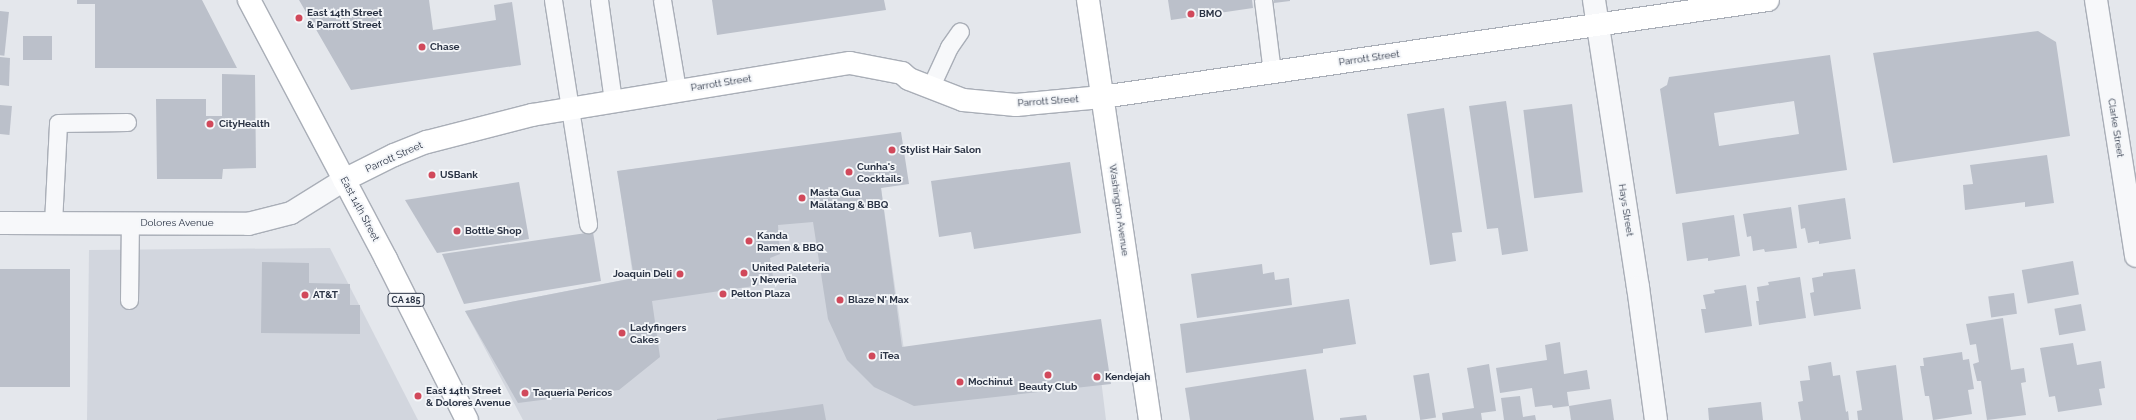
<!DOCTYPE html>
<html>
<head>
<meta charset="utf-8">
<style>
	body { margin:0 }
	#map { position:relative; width:2136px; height:420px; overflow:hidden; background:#e4e7ec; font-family:Raleway,sans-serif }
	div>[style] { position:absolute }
	.built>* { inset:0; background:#d2d6de }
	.building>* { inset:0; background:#bbc0ca; transform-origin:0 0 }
	.roads { filter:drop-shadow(1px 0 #a9aeb7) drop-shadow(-1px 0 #a9aeb7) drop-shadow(0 1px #a9aeb7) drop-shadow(0 -1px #a9aeb7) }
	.lane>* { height:17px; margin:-8.5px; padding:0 8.5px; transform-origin:8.5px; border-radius:8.5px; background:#f7f8fa }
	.street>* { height:22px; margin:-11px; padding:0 11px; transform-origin:11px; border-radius:11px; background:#f7f8fa }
	.secondary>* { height:22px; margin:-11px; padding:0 11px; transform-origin:11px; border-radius:11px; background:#fff }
	.primary>* { height:22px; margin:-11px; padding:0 11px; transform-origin:11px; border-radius:11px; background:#fff }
	.dots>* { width:11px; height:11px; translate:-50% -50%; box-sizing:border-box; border:2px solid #f4f6f9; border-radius:50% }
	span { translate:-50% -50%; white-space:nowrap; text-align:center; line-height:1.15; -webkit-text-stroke:3.5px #f4f6f9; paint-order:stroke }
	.shield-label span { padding:1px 3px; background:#f4f6f9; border:1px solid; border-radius:3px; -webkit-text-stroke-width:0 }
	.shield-label { font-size:9px; color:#2b3445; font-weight:700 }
	.poi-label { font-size:10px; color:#2b3445; font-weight:700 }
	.left { translate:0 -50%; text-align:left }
	.right { translate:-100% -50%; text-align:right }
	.street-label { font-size:10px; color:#2b3445 }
</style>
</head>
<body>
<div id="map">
	<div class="built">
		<i style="clip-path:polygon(874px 138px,904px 350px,1094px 322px,1106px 420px,523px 420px,465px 311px,633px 278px,618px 171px)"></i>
		<i style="clip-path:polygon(330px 248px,418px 420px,87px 420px,89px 250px)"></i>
	</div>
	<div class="building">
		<i style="clip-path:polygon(77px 0,202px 0,237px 68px,95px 68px,95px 4px,77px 4px)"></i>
		<i style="clip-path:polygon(299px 0,429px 0,433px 30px,496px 20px,494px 5px,512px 2px,521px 65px,351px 90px)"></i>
		<i style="clip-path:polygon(712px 0,884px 0,886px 10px,717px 35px)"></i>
		<i style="clip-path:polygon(1168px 0,1252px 0,1253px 8px,1171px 20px)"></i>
		<i style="clip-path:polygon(1274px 0,1290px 0,1290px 1px,1274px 3px)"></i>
		<i style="left:0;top:11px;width:9px;height:44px;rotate:6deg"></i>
		<i style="clip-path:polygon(2038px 31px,2056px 42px,2070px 136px,1893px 163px,1873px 53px)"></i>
		<i style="left:23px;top:36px;width:29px;height:24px"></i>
		<i style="clip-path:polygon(evenodd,1830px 55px,1847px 170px,1676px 194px,1660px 89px,1667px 85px,1669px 77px,1830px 55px,1794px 101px,1799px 134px,1719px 146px,1714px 113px,1794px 101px)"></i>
		<i style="clip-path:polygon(0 57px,10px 58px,9px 86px,0 85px)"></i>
		<i style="clip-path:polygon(222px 74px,255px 75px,256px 168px,223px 169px,222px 179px,157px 179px,156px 99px,206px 99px,206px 116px,222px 116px)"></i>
		<i style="clip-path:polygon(1506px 101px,1528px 251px,1502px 255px,1498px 228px,1487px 229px,1469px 106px)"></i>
		<i style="left:1572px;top:104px;width:89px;height:49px;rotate:83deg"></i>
		<i style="left:0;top:105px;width:12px;height:29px;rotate:5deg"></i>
		<i style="clip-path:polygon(1444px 108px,1462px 232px,1452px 233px,1456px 261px,1430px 265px,1407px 114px)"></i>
		<i style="clip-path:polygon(901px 132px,909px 184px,881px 188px,902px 347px,1101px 319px,1111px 384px,914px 406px,874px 387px,847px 360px,828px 319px,813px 222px,778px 225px,780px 254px,770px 258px,774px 283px,652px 301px,660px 357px,619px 390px,518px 403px,465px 311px,634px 278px,617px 171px)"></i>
		<i style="clip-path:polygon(2047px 155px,2054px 203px,2025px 207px,2025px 202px,1965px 210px,1963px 185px,1973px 184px,1970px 165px)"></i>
		<i style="clip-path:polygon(1070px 162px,1081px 233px,974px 249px,971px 232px,939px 237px,931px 181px)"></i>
		<i style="clip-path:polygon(519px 182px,529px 239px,437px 253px,405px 200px)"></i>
		<i style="clip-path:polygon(1845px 198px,1851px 239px,1819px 244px,1819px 241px,1808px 243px,1805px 228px,1801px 229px,1798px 205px)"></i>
		<i style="clip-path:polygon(1791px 207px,1797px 248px,1765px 252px,1764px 249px,1753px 251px,1751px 236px,1747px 237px,1743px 214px)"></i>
		<i style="clip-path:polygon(1734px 215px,1740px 256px,1708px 261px,1708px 258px,1687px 261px,1682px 223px)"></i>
		<i style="clip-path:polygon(593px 232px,601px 281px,464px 304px,442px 254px)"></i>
		<i style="left:2073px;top:261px;width:34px;height:52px;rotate:80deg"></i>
		<i style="clip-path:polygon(262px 262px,309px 263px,309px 283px,350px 284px,350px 305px,360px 305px,360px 334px,261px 333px)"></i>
		<i style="clip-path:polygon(1262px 264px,1263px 274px,1274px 272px,1275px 280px,1289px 278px,1292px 305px,1197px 318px,1191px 274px)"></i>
		<i style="left:0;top:269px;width:70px;height:118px"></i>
		<i style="clip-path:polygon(1855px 269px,1861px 309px,1814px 316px,1810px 293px,1814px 292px,1812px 278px,1823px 276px,1823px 273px)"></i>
		<i style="clip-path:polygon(1800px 277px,1806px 318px,1759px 325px,1756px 301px,1759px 301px,1757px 287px,1769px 285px,1768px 282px)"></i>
		<i style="clip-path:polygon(1746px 285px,1752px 326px,1705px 333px,1701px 309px,1706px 309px,1703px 295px,1715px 293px,1714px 290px)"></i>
		<i style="left:2014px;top:293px;width:21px;height:26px;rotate:82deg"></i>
		<i style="clip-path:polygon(1349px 299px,1356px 344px,1323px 349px,1323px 353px,1186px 373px,1180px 324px)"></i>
		<i style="left:2081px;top:304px;width:27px;height:27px;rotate:80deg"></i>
		<i style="clip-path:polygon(2003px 318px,2011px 370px,2024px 368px,2026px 382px,2021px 383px,2026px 415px,1987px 420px,1981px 381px,1977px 381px,1973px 364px,1979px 362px,1976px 344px,1970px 345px,1966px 324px)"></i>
		<i style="clip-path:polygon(1560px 342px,1564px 374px,1587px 370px,1590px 389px,1567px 392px,1569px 406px,1553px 408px,1552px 405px,1535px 407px,1532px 388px,1500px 393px,1496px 368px,1547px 360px,1545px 345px)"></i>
		<i style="clip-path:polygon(2073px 343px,2077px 365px,2101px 361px,2105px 388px,2099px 389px,2102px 405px,2058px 412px,2055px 396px,2049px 397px,2040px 348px)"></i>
		<i style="clip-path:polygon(1962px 352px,1963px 360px,1969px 359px,1974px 389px,1968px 390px,1972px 414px,1933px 420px,1929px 396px,1925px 396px,1920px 366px,1924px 366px,1923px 358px)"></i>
		<i style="clip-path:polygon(1831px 362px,1833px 376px,1840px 375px,1846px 412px,1848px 411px,1849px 420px,1801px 420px,1798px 402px,1803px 401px,1800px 381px,1810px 380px,1808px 366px)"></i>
		<i style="clip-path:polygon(1489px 364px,1496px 411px,1481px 413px,1482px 420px,1443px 420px,1442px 413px,1474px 408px,1467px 368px)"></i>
		<i style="clip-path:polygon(1896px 365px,1903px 420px,1858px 420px,1857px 411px,1862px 410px,1856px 371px)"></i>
		<i style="clip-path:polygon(1306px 369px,1314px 420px,1190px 420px,1185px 388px)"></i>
		<i style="left:1429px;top:373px;width:45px;height:16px;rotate:81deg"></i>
		<i style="clip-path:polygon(1520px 396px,1523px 417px,1535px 415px,1536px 420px,1504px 420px,1501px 398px)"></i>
		<i style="clip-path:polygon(1611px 399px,1614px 420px,1571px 420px,1569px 406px)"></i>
		<i style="clip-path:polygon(1761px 402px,1763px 420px,1709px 420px,1708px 408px)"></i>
		<i style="clip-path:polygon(823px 404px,826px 420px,717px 420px,717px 419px)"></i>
		<i style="clip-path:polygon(1366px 415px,1367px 420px,1340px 420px,1340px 418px)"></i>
	</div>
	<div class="roads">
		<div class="lane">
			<i style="left:553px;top:0;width:227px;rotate:81.1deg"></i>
			<i style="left:599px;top:0;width:102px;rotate:82.1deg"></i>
			<i style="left:662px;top:0;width:91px;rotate:80.5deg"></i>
			<i style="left:1263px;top:0;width:73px;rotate:82.9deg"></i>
			<i style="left:931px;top:86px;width:43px;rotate:-65.2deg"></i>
			<i style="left:949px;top:47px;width:19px;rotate:-55deg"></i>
			<i style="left:53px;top:223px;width:100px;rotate:-87.1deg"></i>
			<i style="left:58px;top:123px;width:69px;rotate:-0.8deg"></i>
			<i style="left:129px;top:300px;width:77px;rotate:-89.3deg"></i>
		</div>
		<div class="street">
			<i style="left:1594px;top:0;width:290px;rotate:81.3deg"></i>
			<i style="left:1638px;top:287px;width:134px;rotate:82.3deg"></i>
			<i style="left:2096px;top:0;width:259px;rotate:81.1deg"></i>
			<i style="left:0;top:223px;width:248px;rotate:0.2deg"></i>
			<i style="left:248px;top:224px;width:44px;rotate:-14.3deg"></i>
			<i style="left:291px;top:213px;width:62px;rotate:-31.9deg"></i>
		</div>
		<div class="secondary">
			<i style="left:1088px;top:0;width:425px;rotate:81.6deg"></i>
			<i style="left:344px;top:180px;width:56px;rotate:-26.6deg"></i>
			<i style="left:394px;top:155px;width:35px;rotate:-22deg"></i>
			<i style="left:427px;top:142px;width:108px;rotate:-14.4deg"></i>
			<i style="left:532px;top:115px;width:322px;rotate:-9.3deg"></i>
			<i style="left:850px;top:63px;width:53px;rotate:10.9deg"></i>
			<i style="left:902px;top:73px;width:9px;rotate:41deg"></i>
			<i style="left:909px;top:79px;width:58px;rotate:21.3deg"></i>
			<i style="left:963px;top:100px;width:53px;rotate:5.4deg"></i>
			<i style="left:1016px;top:105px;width:86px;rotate:-5.3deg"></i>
			<i style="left:1102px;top:97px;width:673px;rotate:-8.29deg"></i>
		</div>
		<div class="primary">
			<i style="left:249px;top:0;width:293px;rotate:62.1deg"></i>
			<i style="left:386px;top:259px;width:180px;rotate:63.3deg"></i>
		</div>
	</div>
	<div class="dots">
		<i style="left:1191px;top:14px;background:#d1495b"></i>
		<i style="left:299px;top:18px;background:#d1495b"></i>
		<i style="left:422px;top:47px;background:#d1495b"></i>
		<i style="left:210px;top:124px;background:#d1495b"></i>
		<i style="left:892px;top:150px;background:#d1495b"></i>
		<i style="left:849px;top:172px;background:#d1495b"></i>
		<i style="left:432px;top:175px;background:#d1495b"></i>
		<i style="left:802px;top:198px;background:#d1495b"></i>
		<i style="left:457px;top:231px;background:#d1495b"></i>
		<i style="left:749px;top:241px;background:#d1495b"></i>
		<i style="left:744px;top:273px;background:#d1495b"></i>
		<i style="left:680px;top:274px;background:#d1495b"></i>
		<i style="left:723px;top:294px;background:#d1495b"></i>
		<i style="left:305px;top:295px;background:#d1495b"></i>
		<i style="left:840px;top:300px;background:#d1495b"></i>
		<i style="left:622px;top:333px;background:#d1495b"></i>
		<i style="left:872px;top:356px;background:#d1495b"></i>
		<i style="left:1048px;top:375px;background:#d1495b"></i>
		<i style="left:1097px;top:377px;background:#d1495b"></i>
		<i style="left:960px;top:382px;background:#d1495b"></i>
		<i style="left:525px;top:393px;background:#d1495b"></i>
		<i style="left:418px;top:396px;background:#d1495b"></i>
	</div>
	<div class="shield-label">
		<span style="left:406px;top:300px">CA 185</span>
	</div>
	<div class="poi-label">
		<span class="left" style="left:307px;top:18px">East 14th Street<br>&amp; Parrott Street</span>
		<span class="left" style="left:1199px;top:14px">BMO</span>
		<span class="left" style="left:430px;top:47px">Chase</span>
		<span class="left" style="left:219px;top:124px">CityHealth</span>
		<span class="left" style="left:900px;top:150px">Stylist Hair Salon</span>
		<span class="left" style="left:857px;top:172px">Cunha's<br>Cocktails</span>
		<span class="left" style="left:440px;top:175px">USBank</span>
		<span class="left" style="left:810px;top:198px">Masta Gua<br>Malatang &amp; BBQ</span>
		<span class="left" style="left:465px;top:231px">Bottle Shop</span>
		<span class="left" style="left:757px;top:241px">Kanda<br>Ramen &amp; BBQ</span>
		<span class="left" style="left:752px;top:273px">United Paleteria<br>y Neveria</span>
		<span class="right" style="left:672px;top:274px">Joaquin Deli</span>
		<span class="left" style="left:731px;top:294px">Pelton Plaza</span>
		<span class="left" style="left:313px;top:295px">AT&amp;T</span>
		<span class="left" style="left:848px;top:300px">Blaze N' Max</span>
		<span class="left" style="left:630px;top:333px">Ladyfingers<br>Cakes</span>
		<span class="left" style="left:880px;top:356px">iTea</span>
		<span class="left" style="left:1105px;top:377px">Kendejah</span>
		<span class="left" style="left:968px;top:382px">Mochinut</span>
		<span style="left:1048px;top:387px">Beauty Club</span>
		<span class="left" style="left:426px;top:396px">East 14th Street<br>&amp; Dolores Avenue</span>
		<span class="left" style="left:533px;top:393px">Taqueria Pericos</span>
	</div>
	<div class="street-label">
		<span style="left:1369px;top:58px;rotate:-8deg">Parrott Street</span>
		<span style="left:721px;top:83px;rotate:-9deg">Parrott Street</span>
		<span style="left:1048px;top:101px;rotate:-4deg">Parrott Street</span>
		<span style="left:2116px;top:128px;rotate:81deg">Clarke Street</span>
		<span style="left:394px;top:157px;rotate:-24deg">Parrott Street</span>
		<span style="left:360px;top:209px;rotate:62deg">East 14th Street</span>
		<span style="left:1119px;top:210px;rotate:82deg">Washington Avenue</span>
		<span style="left:1626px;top:210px;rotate:81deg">Hays Street</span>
		<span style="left:177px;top:223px">Dolores Avenue</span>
	</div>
</div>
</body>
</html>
